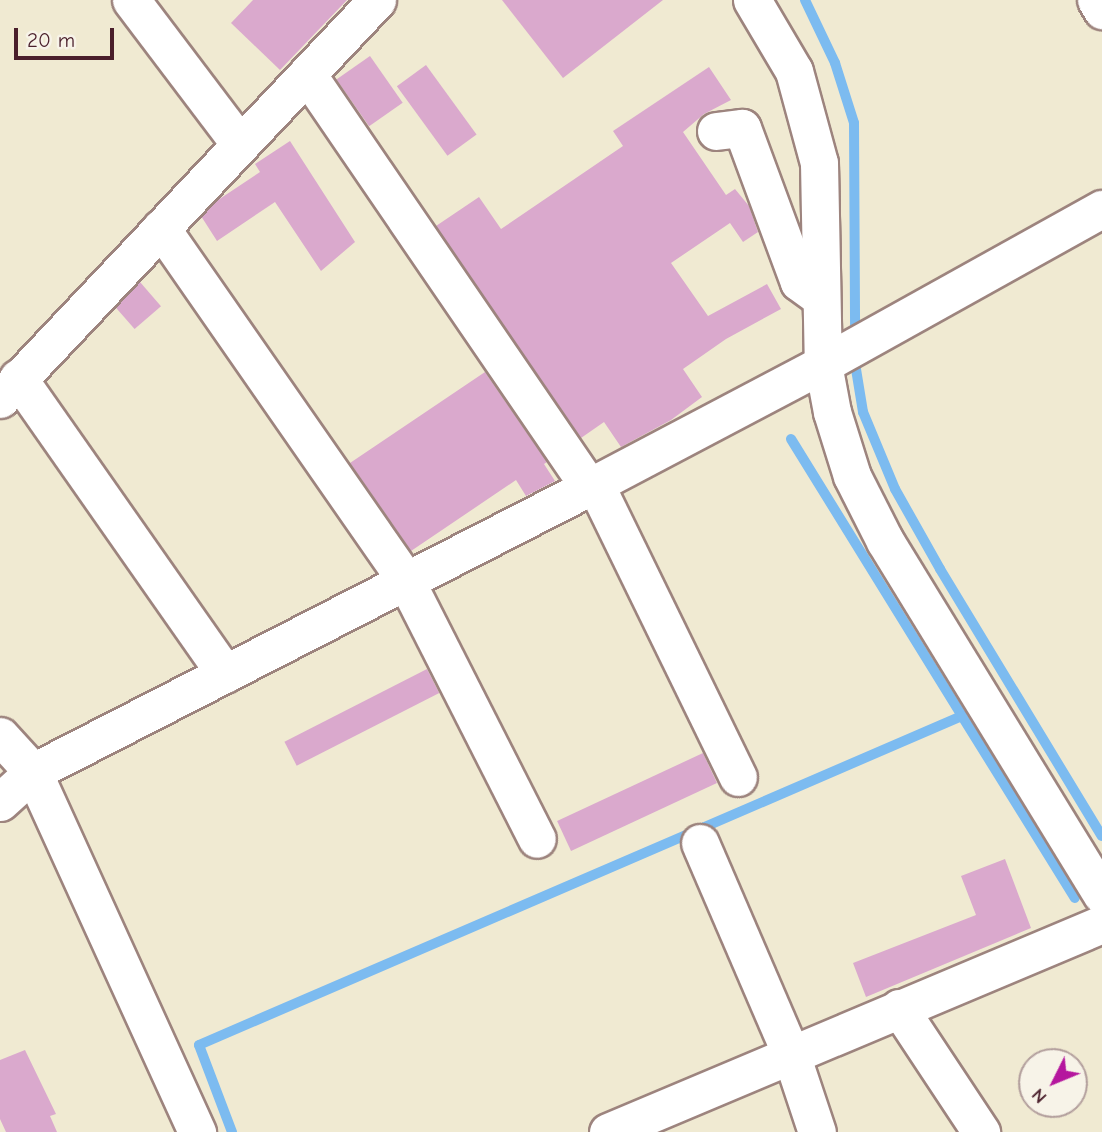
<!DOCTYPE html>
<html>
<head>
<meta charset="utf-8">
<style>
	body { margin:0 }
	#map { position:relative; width:1102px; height:1132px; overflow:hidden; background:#f0ead2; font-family:"Comic Neue",sans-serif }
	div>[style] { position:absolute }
	.stream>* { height:10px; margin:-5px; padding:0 5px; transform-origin:5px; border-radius:5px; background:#7cbbf0 }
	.building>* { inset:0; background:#daa9cd; transform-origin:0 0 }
	.roads { filter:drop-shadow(2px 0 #9d847e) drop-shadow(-2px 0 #9d847e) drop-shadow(0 2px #9d847e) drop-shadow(0 -2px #9d847e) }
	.minor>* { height:37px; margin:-18.5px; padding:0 18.5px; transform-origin:18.5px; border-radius:18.5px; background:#fff }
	span { translate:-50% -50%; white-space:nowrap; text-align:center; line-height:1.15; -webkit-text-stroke:5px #f7f3e8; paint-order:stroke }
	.north { position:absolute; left:1018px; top:1048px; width:70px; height:70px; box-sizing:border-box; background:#f7f3e8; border:2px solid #b29e9c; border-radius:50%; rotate:227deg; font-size:19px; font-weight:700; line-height:28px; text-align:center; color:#4a1f2b }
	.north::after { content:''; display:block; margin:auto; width:24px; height:32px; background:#b5179e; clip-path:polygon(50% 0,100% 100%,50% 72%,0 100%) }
	.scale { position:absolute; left:14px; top:28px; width:100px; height:32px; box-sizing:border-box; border:4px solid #4a1f2b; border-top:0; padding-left:9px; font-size:21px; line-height:24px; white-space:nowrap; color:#4a1f2b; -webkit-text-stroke:5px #f7f3e8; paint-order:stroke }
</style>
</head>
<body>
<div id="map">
	<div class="stream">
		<i style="left:805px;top:0;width:70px;rotate:64.5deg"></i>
		<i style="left:835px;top:63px;width:63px;rotate:72.4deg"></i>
		<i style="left:854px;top:123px;width:209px;rotate:89.7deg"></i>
		<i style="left:855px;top:363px;width:50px;rotate:80.7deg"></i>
		<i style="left:863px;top:412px;width:83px;rotate:67.4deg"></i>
		<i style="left:895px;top:489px;width:92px;rotate:60.6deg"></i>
		<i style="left:940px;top:569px;width:312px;rotate:58.8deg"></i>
		<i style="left:791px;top:439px;width:326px;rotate:58.3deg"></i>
		<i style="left:232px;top:1132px;width:93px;rotate:-110.8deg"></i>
		<i style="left:199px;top:1045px;width:831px;rotate:-23.33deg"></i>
		<i style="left:962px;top:716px;width:214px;rotate:58.2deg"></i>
	</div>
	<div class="building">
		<i style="clip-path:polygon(253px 0,347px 0,280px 70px,231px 23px)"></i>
		<i style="clip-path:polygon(502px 0,663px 0,563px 78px)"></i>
		<i style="left:370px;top:56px;width:57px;height:41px;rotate:55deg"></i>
		<i style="left:426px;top:65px;width:86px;height:36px;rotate:54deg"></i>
		<i style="clip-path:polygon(709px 67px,731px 100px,704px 114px,683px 132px,726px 195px,735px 189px,749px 206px,758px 232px,743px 242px,730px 223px,671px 263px,708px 316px,767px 284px,781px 309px,726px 339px,683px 369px,702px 397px,671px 420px,621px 447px,604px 422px,581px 438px,436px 226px,479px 197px,501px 229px,623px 146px,613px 131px)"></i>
		<i style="clip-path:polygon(290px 141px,355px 242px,321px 271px,275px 202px,217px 241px,201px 216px,215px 202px,260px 172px,255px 164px)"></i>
		<i style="left:140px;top:282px;width:32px;height:35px;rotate:49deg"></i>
		<i style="clip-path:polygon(485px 372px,547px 462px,544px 464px,555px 481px,526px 496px,516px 480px,411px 551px,350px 463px)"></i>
		<i style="left:427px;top:669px;width:27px;height:160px;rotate:63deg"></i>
		<i style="left:703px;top:753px;width:33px;height:161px;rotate:65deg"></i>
		<i style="clip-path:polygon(1005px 859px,1031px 928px,866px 997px,853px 963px,976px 915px,961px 876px)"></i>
		<i style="clip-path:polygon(25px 1050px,56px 1114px,50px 1116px,57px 1132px,6px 1132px,0 1119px,0 1060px)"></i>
	</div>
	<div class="roads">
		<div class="minor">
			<i style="left:131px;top:0;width:181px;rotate:52.9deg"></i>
			<i style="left:752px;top:0;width:82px;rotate:59.4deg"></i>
			<i style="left:794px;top:71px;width:95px;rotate:74.8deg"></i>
			<i style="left:819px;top:163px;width:201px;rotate:88.9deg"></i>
			<i style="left:823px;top:364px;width:49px;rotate:79.4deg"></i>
			<i style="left:832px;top:412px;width:67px;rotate:72.6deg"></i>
			<i style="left:852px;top:476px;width:73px;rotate:63.1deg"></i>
			<i style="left:885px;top:541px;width:415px;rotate:58.5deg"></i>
			<i style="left:1096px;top:0;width:12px;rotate:59deg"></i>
			<i style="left:307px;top:74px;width:500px;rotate:55.67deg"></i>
			<i style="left:716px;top:131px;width:26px;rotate:-7deg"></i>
			<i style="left:742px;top:128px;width:164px;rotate:69.7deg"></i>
			<i style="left:799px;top:282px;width:26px;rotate:36deg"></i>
			<i style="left:161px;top:228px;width:430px;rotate:55.2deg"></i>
			<i style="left:406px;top:581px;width:289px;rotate:63.1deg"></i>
			<i style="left:18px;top:378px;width:361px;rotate:55deg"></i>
			<i style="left:0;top:399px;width:549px;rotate:-46.62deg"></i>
			<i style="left:595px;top:484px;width:326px;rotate:64deg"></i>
			<i style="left:0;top:736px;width:49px;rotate:47.5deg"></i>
			<i style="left:33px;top:772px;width:396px;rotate:65.5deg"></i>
			<i style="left:0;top:802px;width:45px;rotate:-42.3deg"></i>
			<i style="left:33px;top:772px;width:631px;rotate:-27.13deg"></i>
			<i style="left:595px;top:484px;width:258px;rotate:-27.8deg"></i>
			<i style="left:823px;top:364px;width:319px;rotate:-29.1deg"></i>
			<i style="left:700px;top:843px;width:230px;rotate:66.7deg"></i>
			<i style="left:791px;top:1054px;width:82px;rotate:71.6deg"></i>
			<i style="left:899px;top:1008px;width:149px;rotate:56.5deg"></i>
			<i style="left:608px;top:1132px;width:536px;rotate:-22.83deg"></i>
		</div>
	</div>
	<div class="north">N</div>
	<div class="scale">20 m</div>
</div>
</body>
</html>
